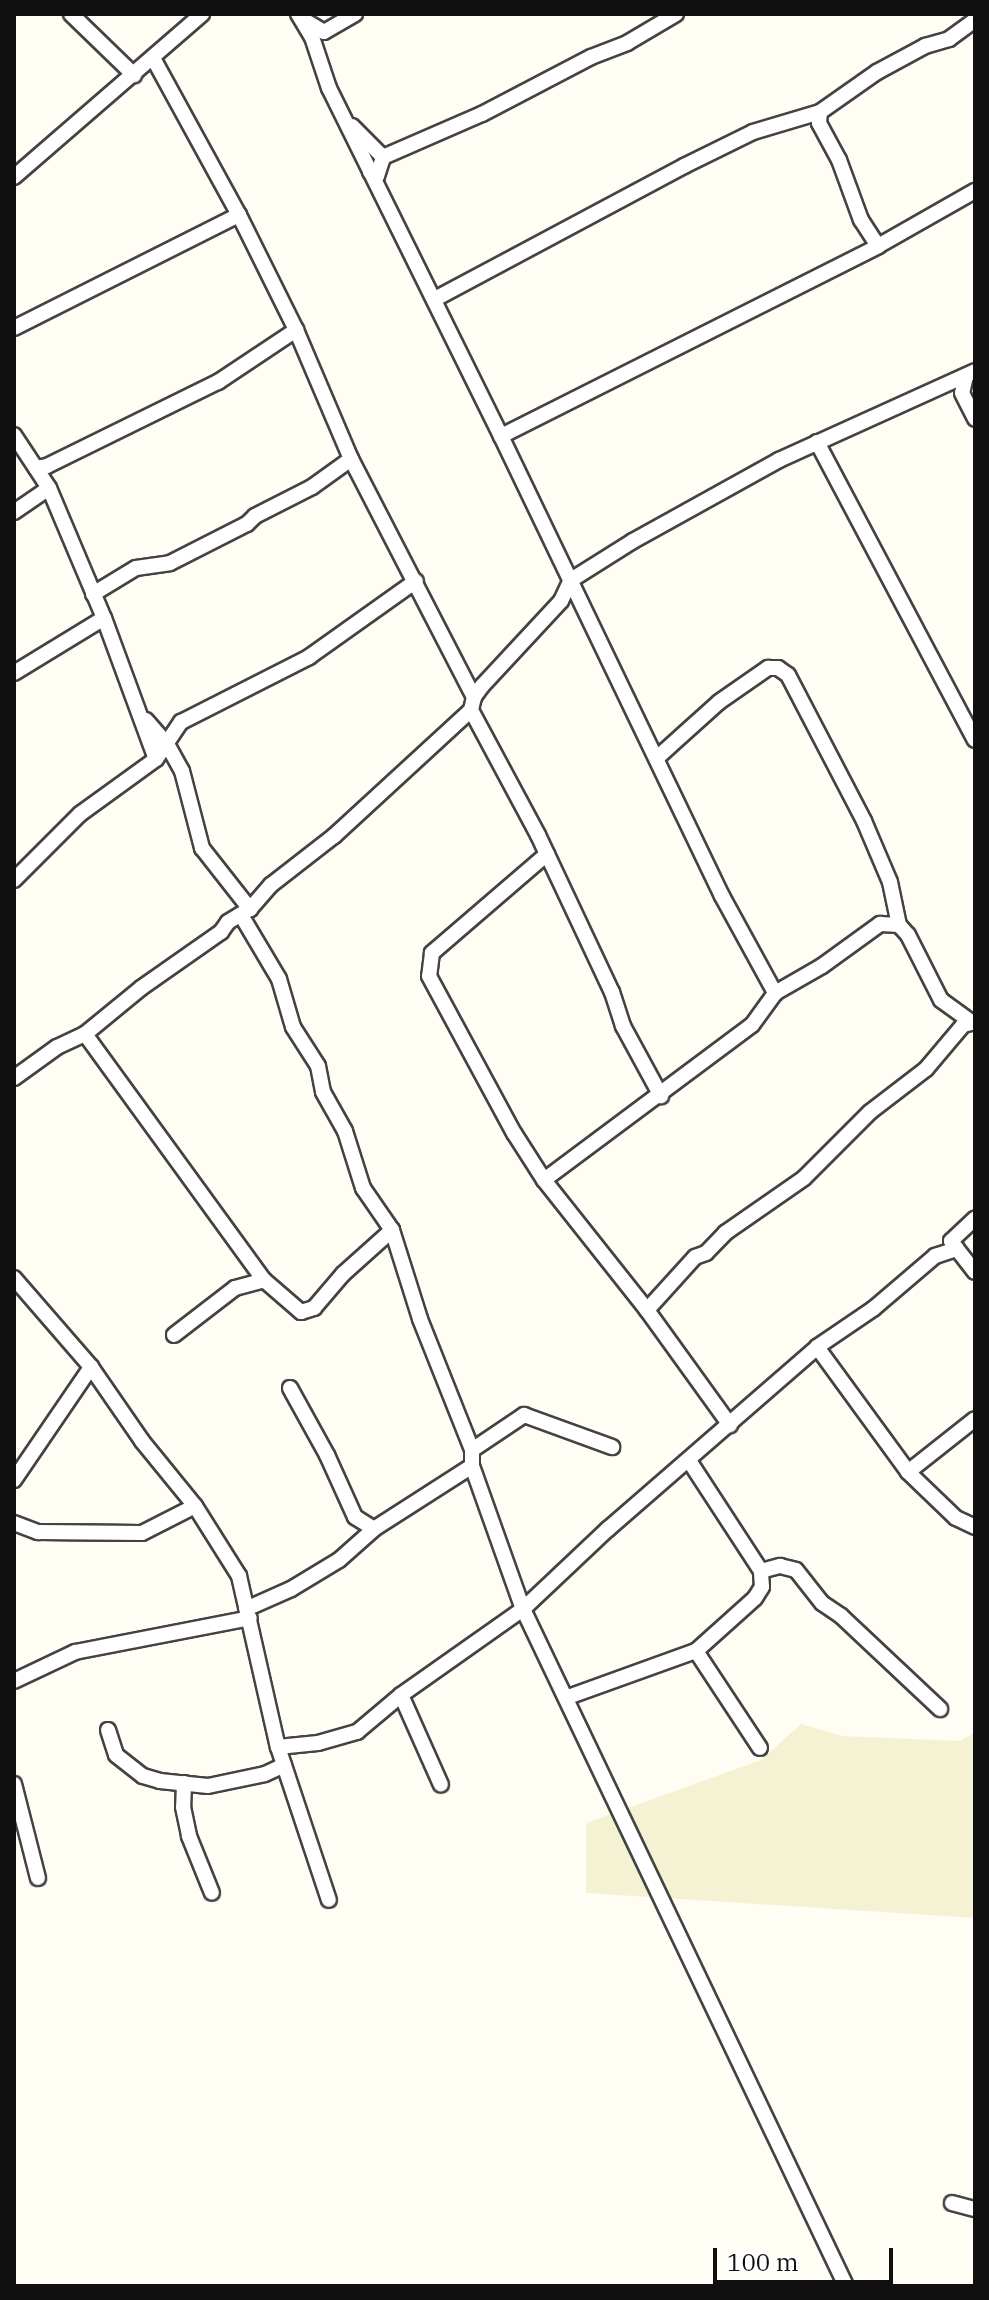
<!DOCTYPE html>
<html>
<head>
<meta charset="utf-8">
<style>
	body { margin:0 }
	#map { position:relative; width:989px; height:2300px; overflow:hidden; background:#fffdf4; font-family:"IBM Plex Serif",serif }
	div>[style] { position:absolute }
	.farmland>* { inset:0; background:#f5f2d3 }
	.roads { filter:drop-shadow(2px 0 #434343) drop-shadow(-2px 0 #434343) drop-shadow(0 2px #434343) drop-shadow(0 -2px #434343) }
	.street>* { height:14px; margin:-7px; padding:0 7px; transform-origin:7px; border-radius:7px; background:#fff }
	span { translate:-50% -50%; white-space:nowrap; text-align:center; line-height:1.15; -webkit-text-stroke:8px #fff; paint-order:stroke }
	.frame { position:absolute; inset:0; border:16px solid #101010; pointer-events:none }
	.scale { position:absolute; left:713px; top:2248px; width:180px; height:36px; box-sizing:border-box; border:4px solid #101010; border-top:0; padding-left:10px; font-size:24px; line-height:28px; white-space:nowrap; color:#101010; -webkit-text-stroke:6px #fff; paint-order:stroke }
</style>
</head>
<body>
<div id="map">
	<div class="farmland">
		<i style="clip-path:polygon(801px 1724px,843px 1736px,960px 1741px,975px 1732px,975px 1918px,586px 1893px,586px 1823px,761px 1760px)"></i>
	</div>
	<div class="roads">
		<div class="street">
			<i style="left:71px;top:14px;width:88px;rotate:44.1deg"></i>
			<i style="left:298px;top:14px;width:27px;rotate:59deg"></i>
			<i style="left:312px;top:37px;width:54px;rotate:71.6deg"></i>
			<i style="left:329px;top:88px;width:388px;rotate:63.7deg"></i>
			<i style="left:501px;top:436px;width:422px;rotate:-26.7deg"></i>
			<i style="left:878px;top:246px;width:112px;rotate:-29.6deg"></i>
			<i style="left:304px;top:20px;width:23px;rotate:31deg"></i>
			<i style="left:324px;top:32px;width:36px;rotate:-30deg"></i>
			<i style="left:153px;top:58px;width:179px;rotate:61.3deg"></i>
			<i style="left:239px;top:215px;width:128px;rotate:63.6deg"></i>
			<i style="left:296px;top:330px;width:140px;rotate:66.9deg"></i>
			<i style="left:351px;top:459px;width:268px;rotate:62.7deg"></i>
			<i style="left:352px;top:126px;width:44px;rotate:45deg"></i>
			<i style="left:370px;top:172px;width:8px;rotate:30deg"></i>
			<i style="left:377px;top:176px;width:20px;rotate:-72deg"></i>
			<i style="left:383px;top:157px;width:108px;rotate:-23.5deg"></i>
			<i style="left:482px;top:114px;width:123px;rotate:-27.6deg"></i>
			<i style="left:591px;top:57px;width:39px;rotate:-21deg"></i>
			<i style="left:627px;top:43px;width:57px;rotate:-30.6deg"></i>
			<i style="left:14px;top:177px;width:249px;rotate:-40.9deg"></i>
			<i style="left:878px;top:246px;width:31px;rotate:-123deg"></i>
			<i style="left:861px;top:220px;width:64px;rotate:-110.1deg"></i>
			<i style="left:839px;top:160px;width:42px;rotate:-118.4deg"></i>
			<i style="left:819px;top:123px;width:11px;rotate:-85deg"></i>
			<i style="left:820px;top:112px;width:70px;rotate:-35.1deg"></i>
			<i style="left:877px;top:72px;width:55px;rotate:-28.4deg"></i>
			<i style="left:925px;top:46px;width:25px;rotate:-16deg"></i>
			<i style="left:949px;top:39px;width:32px;rotate:-36deg"></i>
			<i style="left:435px;top:299px;width:282px;rotate:-28.1deg"></i>
			<i style="left:684px;top:166px;width:77px;rotate:-26.2deg"></i>
			<i style="left:753px;top:132px;width:70px;rotate:-16.6deg"></i>
			<i style="left:14px;top:328px;width:252px;rotate:-26.7deg"></i>
			<i style="left:966px;top:376px;width:17px;rotate:103deg"></i>
			<i style="left:962px;top:393px;width:29px;rotate:63deg"></i>
			<i style="left:14px;top:435px;width:64px;rotate:56.6deg"></i>
			<i style="left:49px;top:488px;width:141px;rotate:67.1deg"></i>
			<i style="left:104px;top:618px;width:150px;rotate:69.8deg"></i>
			<i style="left:501px;top:436px;width:510px;rotate:64.34deg"></i>
			<i style="left:722px;top:896px;width:111px;rotate:61.3deg"></i>
			<i style="left:817px;top:442px;width:337px;rotate:62.1deg"></i>
			<i style="left:36px;top:468px;width:11px;rotate:-10deg"></i>
			<i style="left:47px;top:466px;width:191px;rotate:-26.2deg"></i>
			<i style="left:218px;top:382px;width:94px;rotate:-33.7deg"></i>
			<i style="left:14px;top:512px;width:42px;rotate:-34.4deg"></i>
			<i style="left:93px;top:594px;width:50px;rotate:-31.2deg"></i>
			<i style="left:136px;top:568px;width:34px;rotate:-8deg"></i>
			<i style="left:170px;top:563px;width:86px;rotate:-26.9deg"></i>
			<i style="left:247px;top:524px;width:11px;rotate:-45deg"></i>
			<i style="left:255px;top:516px;width:64px;rotate:-27deg"></i>
			<i style="left:312px;top:487px;width:48px;rotate:-35.7deg"></i>
			<i style="left:14px;top:673px;width:105px;rotate:-31.4deg"></i>
			<i style="left:471px;top:710px;width:142px;rotate:61.8deg"></i>
			<i style="left:538px;top:835px;width:174px;rotate:64.8deg"></i>
			<i style="left:612px;top:992px;width:36px;rotate:72deg"></i>
			<i style="left:623px;top:1026px;width:80px;rotate:61.5deg"></i>
			<i style="left:146px;top:720px;width:32px;rotate:49deg"></i>
			<i style="left:167px;top:744px;width:31px;rotate:61deg"></i>
			<i style="left:182px;top:771px;width:80px;rotate:75.4deg"></i>
			<i style="left:202px;top:848px;width:78px;rotate:51.8deg"></i>
			<i style="left:658px;top:757px;width:82px;rotate:-42deg"></i>
			<i style="left:719px;top:702px;width:60px;rotate:-34.8deg"></i>
			<i style="left:768px;top:668px;width:10px"></i>
			<i style="left:778px;top:668px;width:12px;rotate:35deg"></i>
			<i style="left:788px;top:675px;width:165px;rotate:62.5deg"></i>
			<i style="left:864px;top:821px;width:66px;rotate:66.9deg"></i>
			<i style="left:890px;top:882px;width:44px;rotate:78.2deg"></i>
			<i style="left:547px;top:854px;width:152px;rotate:139.3deg"></i>
			<i style="left:432px;top:953px;width:23px;rotate:97deg"></i>
			<i style="left:429px;top:976px;width:179px;rotate:61.6deg"></i>
			<i style="left:514px;top:1133px;width:56px;rotate:57.4deg"></i>
			<i style="left:544px;top:1180px;width:166px;rotate:51.6deg"></i>
			<i style="left:647px;top:1310px;width:72px;rotate:-47.8deg"></i>
			<i style="left:695px;top:1257px;width:12px;rotate:-20deg"></i>
			<i style="left:706px;top:1253px;width:28px;rotate:-46deg"></i>
			<i style="left:725px;top:1233px;width:96px;rotate:-34.8deg"></i>
			<i style="left:804px;top:1178px;width:93px;rotate:-45deg"></i>
			<i style="left:870px;top:1112px;width:71px;rotate:-37.5deg"></i>
			<i style="left:926px;top:1069px;width:57px;rotate:-49.9deg"></i>
			<i style="left:963px;top:1025px;width:12px;rotate:-14deg"></i>
			<i style="left:14px;top:880px;width:93px;rotate:-45deg"></i>
			<i style="left:80px;top:814px;width:94px;rotate:-35.9deg"></i>
			<i style="left:156px;top:759px;width:45px;rotate:-56deg"></i>
			<i style="left:181px;top:722px;width:144px;rotate:-26.9deg"></i>
			<i style="left:309px;top:657px;width:131px;rotate:-35.4deg"></i>
			<i style="left:241px;top:915px;width:74px;rotate:59.3deg"></i>
			<i style="left:279px;top:979px;width:50px;rotate:73.7deg"></i>
			<i style="left:293px;top:1027px;width:46px;rotate:57.3deg"></i>
			<i style="left:318px;top:1066px;width:26px;rotate:79deg"></i>
			<i style="left:323px;top:1092px;width:45px;rotate:60.6deg"></i>
			<i style="left:345px;top:1131px;width:60px;rotate:72.5deg"></i>
			<i style="left:363px;top:1188px;width:51px;rotate:55.4deg"></i>
			<i style="left:392px;top:1230px;width:93px;rotate:72.5deg"></i>
			<i style="left:420px;top:1319px;width:141px;rotate:68.3deg"></i>
			<i style="left:472px;top:1450px;width:16px;rotate:90deg"></i>
			<i style="left:472px;top:1466px;width:117px;rotate:147.3deg"></i>
			<i style="left:374px;top:1529px;width:47px;rotate:138.5deg"></i>
			<i style="left:339px;top:1560px;width:56px;rotate:148.9deg"></i>
			<i style="left:291px;top:1589px;width:49px;rotate:156deg"></i>
			<i style="left:85px;top:1034px;width:304px;rotate:54deg"></i>
			<i style="left:14px;top:1078px;width:53px;rotate:-35.8deg"></i>
			<i style="left:57px;top:1047px;width:31px;rotate:-25deg"></i>
			<i style="left:85px;top:1034px;width:72px;rotate:-39.4deg"></i>
			<i style="left:141px;top:988px;width:98px;rotate:-35deg"></i>
			<i style="left:221px;top:932px;width:12px;rotate:-55deg"></i>
			<i style="left:228px;top:922px;width:26px;rotate:-31deg"></i>
			<i style="left:250px;top:909px;width:32px;rotate:-49deg"></i>
			<i style="left:271px;top:885px;width:80px;rotate:-37.9deg"></i>
			<i style="left:334px;top:836px;width:186px;rotate:-42.6deg"></i>
			<i style="left:471px;top:710px;width:13px;rotate:-77deg"></i>
			<i style="left:474px;top:697px;width:14px;rotate:-54deg"></i>
			<i style="left:482px;top:686px;width:116px;rotate:-47.1deg"></i>
			<i style="left:561px;top:601px;width:23px;rotate:-65deg"></i>
			<i style="left:571px;top:580px;width:73px;rotate:-32.2deg"></i>
			<i style="left:633px;top:541px;width:167px;rotate:-29deg"></i>
			<i style="left:779px;top:460px;width:215px;rotate:-24.4deg"></i>
			<i style="left:544px;top:1180px;width:259px;rotate:-36.7deg"></i>
			<i style="left:752px;top:1025px;width:39px;rotate:-54deg"></i>
			<i style="left:775px;top:993px;width:54px;rotate:-29.9deg"></i>
			<i style="left:822px;top:966px;width:72px;rotate:-35.9deg"></i>
			<i style="left:880px;top:924px;width:19px;rotate:3deg"></i>
			<i style="left:899px;top:925px;width:13px;rotate:48deg"></i>
			<i style="left:908px;top:935px;width:73px;rotate:63.1deg"></i>
			<i style="left:941px;top:1000px;width:39px;rotate:36deg"></i>
			<i style="left:957px;top:1249px;width:10px;rotate:-127deg"></i>
			<i style="left:951px;top:1241px;width:33px;rotate:-43deg"></i>
			<i style="left:14px;top:1278px;width:118px;rotate:49.1deg"></i>
			<i style="left:91px;top:1367px;width:90px;rotate:55.4deg"></i>
			<i style="left:142px;top:1441px;width:84px;rotate:50.8deg"></i>
			<i style="left:195px;top:1506px;width:83px;rotate:57.8deg"></i>
			<i style="left:239px;top:1576px;width:175px;rotate:77.2deg"></i>
			<i style="left:278px;top:1747px;width:161px;rotate:71.6deg"></i>
			<i style="left:647px;top:1310px;width:142px;rotate:54.2deg"></i>
			<i style="left:174px;top:1335px;width:77px;rotate:-37.6deg"></i>
			<i style="left:235px;top:1288px;width:30px;rotate:-15deg"></i>
			<i style="left:264px;top:1280px;width:49px;rotate:40.9deg"></i>
			<i style="left:301px;top:1312px;width:14px;rotate:-17deg"></i>
			<i style="left:314px;top:1308px;width:45px;rotate:-49.5deg"></i>
			<i style="left:343px;top:1274px;width:66px;rotate:-41.9deg"></i>
			<i style="left:817px;top:1347px;width:155px;rotate:53.9deg"></i>
			<i style="left:908px;top:1472px;width:66px;rotate:43.8deg"></i>
			<i style="left:956px;top:1518px;width:21px;rotate:25deg"></i>
			<i style="left:290px;top:1388px;width:77px;rotate:61.1deg"></i>
			<i style="left:327px;top:1455px;width:68px;rotate:65.7deg"></i>
			<i style="left:355px;top:1517px;width:22px;rotate:32deg"></i>
			<i style="left:472px;top:1450px;width:63px;rotate:-33.9deg"></i>
			<i style="left:524px;top:1415px;width:94px;rotate:20deg"></i>
			<i style="left:472px;top:1466px;width:152px;rotate:70.4deg"></i>
			<i style="left:523px;top:1609px;width:750px;rotate:64.49deg"></i>
			<i style="left:908px;top:1472px;width:85px;rotate:-38.3deg"></i>
			<i style="left:14px;top:1480px;width:137px;rotate:-55.7deg"></i>
			<i style="left:14px;top:1523px;width:26px;rotate:21deg"></i>
			<i style="left:38px;top:1532px;width:104px;rotate:0.6deg"></i>
			<i style="left:142px;top:1533px;width:59px;rotate:-27deg"></i>
			<i style="left:761px;top:1571px;width:20px;rotate:-15deg"></i>
			<i style="left:780px;top:1566px;width:16px;rotate:14deg"></i>
			<i style="left:796px;top:1570px;width:42px;rotate:51.8deg"></i>
			<i style="left:822px;top:1603px;width:23px;rotate:34deg"></i>
			<i style="left:841px;top:1616px;width:136px;rotate:43.2deg"></i>
			<i style="left:696px;top:1651px;width:116px;rotate:56.6deg"></i>
			<i style="left:14px;top:1681px;width:68px;rotate:-25.4deg"></i>
			<i style="left:75px;top:1652px;width:178px;rotate:-11deg"></i>
			<i style="left:401px;top:1695px;width:98px;rotate:66deg"></i>
			<i style="left:568px;top:1697px;width:136px;rotate:-19.8deg"></i>
			<i style="left:696px;top:1651px;width:79px;rotate:-41.9deg"></i>
			<i style="left:755px;top:1598px;width:13px;rotate:-58deg"></i>
			<i style="left:762px;top:1587px;width:16px;rotate:-94deg"></i>
			<i style="left:761px;top:1571px;width:130px;rotate:-123.1deg"></i>
			<i style="left:108px;top:1730px;width:26px;rotate:72deg"></i>
			<i style="left:116px;top:1755px;width:34px;rotate:38deg"></i>
			<i style="left:143px;top:1776px;width:18px;rotate:16deg"></i>
			<i style="left:160px;top:1781px;width:48px;rotate:5.9deg"></i>
			<i style="left:208px;top:1786px;width:58px;rotate:-11.9deg"></i>
			<i style="left:265px;top:1774px;width:21px;rotate:-25deg"></i>
			<i style="left:278px;top:1747px;width:40px;rotate:-5.7deg"></i>
			<i style="left:318px;top:1743px;width:41px;rotate:-15.8deg"></i>
			<i style="left:357px;top:1732px;width:57px;rotate:-40.1deg"></i>
			<i style="left:401px;top:1695px;width:149px;rotate:-35.2deg"></i>
			<i style="left:523px;top:1609px;width:117px;rotate:-43.3deg"></i>
			<i style="left:608px;top:1529px;width:277px;rotate:-41deg"></i>
			<i style="left:817px;top:1347px;width:68px;rotate:-34.2deg"></i>
			<i style="left:873px;top:1309px;width:82px;rotate:-40.5deg"></i>
			<i style="left:935px;top:1256px;width:23px;rotate:-18deg"></i>
			<i style="left:957px;top:1249px;width:29px;rotate:52deg"></i>
			<i style="left:184px;top:1783px;width:24px;rotate:92deg"></i>
			<i style="left:183px;top:1807px;width:30px;rotate:78deg"></i>
			<i style="left:189px;top:1836px;width:61px;rotate:68deg"></i>
			<i style="left:14px;top:1784px;width:97px;rotate:75.7deg"></i>
			<i style="left:952px;top:2203px;width:24px;rotate:15deg"></i>
		</div>
	</div>
	<div class="frame"></div>
	<div class="scale">100 m</div>
</div>
</body>
</html>
